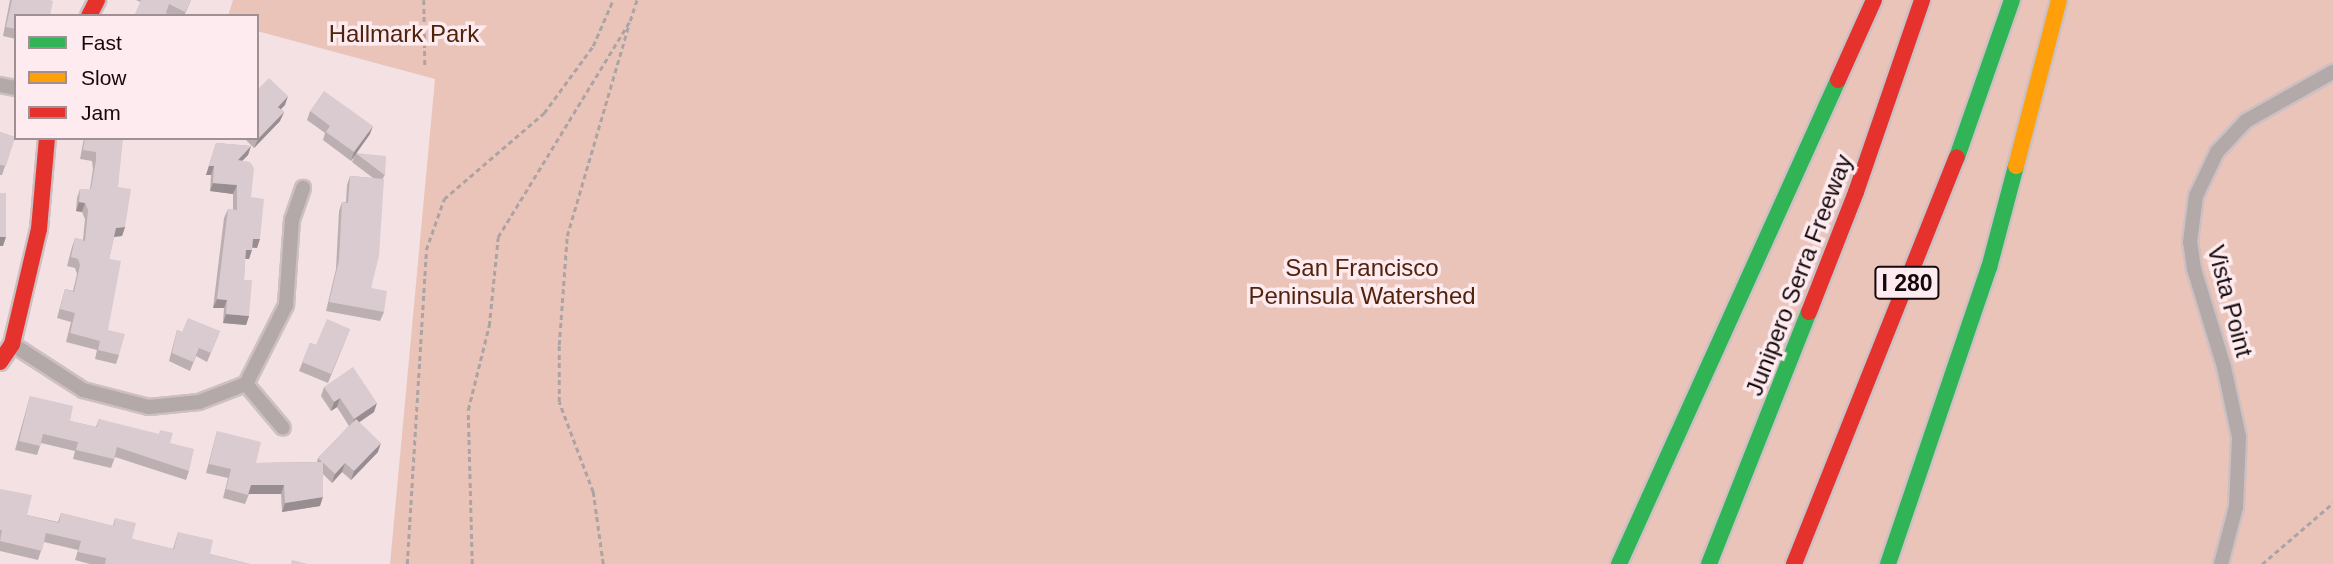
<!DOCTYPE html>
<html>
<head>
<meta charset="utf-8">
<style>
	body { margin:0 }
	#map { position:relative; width:2333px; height:564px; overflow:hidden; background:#f3e1e4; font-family:Helvetica,sans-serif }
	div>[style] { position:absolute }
	.green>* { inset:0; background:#ebc4b9 }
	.path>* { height:2.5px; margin-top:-1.25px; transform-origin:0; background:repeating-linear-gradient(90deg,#aca4a4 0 5px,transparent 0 8.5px) }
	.roads { filter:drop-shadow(2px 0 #cec0c2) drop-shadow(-2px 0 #cec0c2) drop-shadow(0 2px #cec0c2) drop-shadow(0 -2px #cec0c2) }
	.street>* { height:14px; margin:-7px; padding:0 7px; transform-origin:7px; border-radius:7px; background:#b2a9a8 }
	.fast>* { height:16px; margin:-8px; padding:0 8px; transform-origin:8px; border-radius:8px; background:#30b455 }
	.slow>* { height:16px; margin:-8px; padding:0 8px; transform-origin:8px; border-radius:8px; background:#ff9f0a }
	.jam>* { height:16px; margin:-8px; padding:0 8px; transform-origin:8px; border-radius:8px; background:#e5322d }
	.wall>* { inset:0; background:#bbafb2 }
	.shaded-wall>* { inset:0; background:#988e91 }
	.building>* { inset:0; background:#d9cbcf; transform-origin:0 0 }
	span { translate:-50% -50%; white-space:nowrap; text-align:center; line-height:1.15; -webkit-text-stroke:7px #fdebef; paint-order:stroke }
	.shield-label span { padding:2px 5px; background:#fdebef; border:2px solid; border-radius:5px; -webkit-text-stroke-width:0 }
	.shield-label { font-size:23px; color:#15080b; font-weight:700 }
	.park-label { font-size:24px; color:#50230d }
	.street-label { font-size:24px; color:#15080b }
	.legend { position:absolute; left:14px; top:14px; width:245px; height:126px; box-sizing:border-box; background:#fdebef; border:2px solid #a09094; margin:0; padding:9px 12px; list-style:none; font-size:21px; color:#15080b }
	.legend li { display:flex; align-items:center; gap:14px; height:35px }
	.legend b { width:35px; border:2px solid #a09094 }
</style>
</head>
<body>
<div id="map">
	<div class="green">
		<i style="clip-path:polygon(233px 0,2333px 0,2333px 564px,390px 564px,435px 79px,257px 31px,257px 16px,228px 16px)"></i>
	</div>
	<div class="path">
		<i style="left:424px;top:0;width:65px;rotate:89.1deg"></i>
		<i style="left:630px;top:21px;width:22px;rotate:-72deg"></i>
		<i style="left:407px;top:564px;width:315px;rotate:-86.5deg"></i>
		<i style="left:426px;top:250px;width:54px;rotate:-70.6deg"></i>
		<i style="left:444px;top:199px;width:132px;rotate:-40.7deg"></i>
		<i style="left:544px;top:113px;width:83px;rotate:-53.8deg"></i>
		<i style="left:593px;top:46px;width:50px;rotate:-66.5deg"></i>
		<i style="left:472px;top:564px;width:154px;rotate:-91.5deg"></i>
		<i style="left:468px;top:410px;width:87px;rotate:-76deg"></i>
		<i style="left:489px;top:326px;width:89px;rotate:-84.2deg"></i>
		<i style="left:498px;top:237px;width:253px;rotate:-58.6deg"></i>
		<i style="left:603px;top:564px;width:73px;rotate:-97.9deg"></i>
		<i style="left:593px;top:492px;width:96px;rotate:-110.7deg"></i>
		<i style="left:559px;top:402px;width:57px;rotate:-90deg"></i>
		<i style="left:559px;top:345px;width:109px;rotate:-85.8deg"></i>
		<i style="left:567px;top:236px;width:218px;rotate:-73.7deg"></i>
		<i style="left:2262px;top:564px;width:94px;rotate:-40.7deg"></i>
	</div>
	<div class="roads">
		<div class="street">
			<i style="left:0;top:85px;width:16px;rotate:11deg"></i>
			<i style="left:12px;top:344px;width:85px;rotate:32.9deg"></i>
			<i style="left:83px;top:390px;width:68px;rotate:14.4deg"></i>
			<i style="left:149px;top:407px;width:50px;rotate:-5.7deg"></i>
			<i style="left:199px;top:402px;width:50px;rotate:-21deg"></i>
			<i style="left:246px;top:384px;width:57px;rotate:49.9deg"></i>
			<i style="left:246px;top:384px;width:89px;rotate:-63.1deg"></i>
			<i style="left:286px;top:305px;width:85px;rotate:-86deg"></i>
			<i style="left:292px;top:220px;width:34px;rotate:-71deg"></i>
			<i style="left:2221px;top:564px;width:59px;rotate:-75.3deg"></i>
			<i style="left:2236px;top:507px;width:70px;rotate:-87.5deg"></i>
			<i style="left:2239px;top:437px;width:72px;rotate:-102.1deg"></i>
			<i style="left:2224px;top:367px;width:102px;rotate:-107deg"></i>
			<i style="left:2194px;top:269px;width:27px;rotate:-98deg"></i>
			<i style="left:2190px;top:242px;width:46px;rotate:-82.6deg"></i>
			<i style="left:2196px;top:196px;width:49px;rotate:-64.5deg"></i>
			<i style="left:2217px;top:152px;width:42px;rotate:-46.9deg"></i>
			<i style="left:2246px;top:121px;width:100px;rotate:-29.4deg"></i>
		</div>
		<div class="fast">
			<i style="left:1957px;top:157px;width:166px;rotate:-70.7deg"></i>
			<i style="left:1619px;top:564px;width:531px;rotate:-65.65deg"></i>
			<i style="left:1709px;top:564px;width:271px;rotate:-68.4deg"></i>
			<i style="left:1888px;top:564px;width:313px;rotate:-71.2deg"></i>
			<i style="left:1989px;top:268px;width:106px;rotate:-75.2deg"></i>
		</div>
		<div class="slow">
			<i style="left:2016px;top:166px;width:171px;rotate:-75.5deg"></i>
		</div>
		<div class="jam">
			<i style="left:89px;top:16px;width:18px;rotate:-63deg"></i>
			<i style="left:1838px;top:80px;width:88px;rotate:-65.8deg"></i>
			<i style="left:1809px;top:312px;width:129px;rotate:-68.6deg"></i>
			<i style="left:1856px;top:192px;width:203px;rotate:-71deg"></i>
			<i style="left:0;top:362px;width:22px;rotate:-56deg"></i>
			<i style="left:12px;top:344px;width:118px;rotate:-76.8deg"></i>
			<i style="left:39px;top:229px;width:91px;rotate:-85deg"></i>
			<i style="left:1794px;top:564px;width:438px;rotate:-68.2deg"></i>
		</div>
	</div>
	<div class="wall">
		<i style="clip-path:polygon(10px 0,50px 0,16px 16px,16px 39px,3px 36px)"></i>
		<i style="clip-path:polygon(136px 0,191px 0,184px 16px,172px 16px)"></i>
		<i style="clip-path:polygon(257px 90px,285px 105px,281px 109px,284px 112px,280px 121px,254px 148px,244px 138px,257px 138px)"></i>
		<i style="clip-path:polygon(310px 111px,370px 134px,356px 153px,385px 175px,383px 178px,371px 288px,384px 312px,380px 321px,326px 311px,336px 269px,339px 211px,342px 202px,346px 202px,347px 185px,350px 176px,373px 178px,352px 162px,355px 155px,351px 161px,323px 140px,325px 133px,307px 120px)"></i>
		<i style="clip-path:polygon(0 132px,15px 137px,2px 175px,0 175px)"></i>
		<i style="clip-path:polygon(84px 138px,119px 138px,118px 187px,125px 227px,122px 236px,114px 237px,109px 259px,108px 330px,119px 355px,116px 364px,95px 359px,97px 350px,66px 342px,71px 322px,57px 318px,65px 289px,73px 291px,77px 274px,75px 268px,67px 266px,72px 247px,75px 238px,83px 240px,85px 219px,82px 212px,76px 211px,77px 198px,80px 189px,90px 189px,93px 169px,92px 161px,80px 159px)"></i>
		<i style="clip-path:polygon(216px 143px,251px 146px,248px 155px,242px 161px,251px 197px,257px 248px,252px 248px,249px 259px,245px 259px,244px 280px,249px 316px,246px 325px,223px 323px,224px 308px,213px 308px,224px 218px,228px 209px,233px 210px,233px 194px,210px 191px,211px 175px,206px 175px)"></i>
		<i style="clip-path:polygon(350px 329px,328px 383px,299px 371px,310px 343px,316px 345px)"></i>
		<i style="clip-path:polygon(177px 330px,182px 332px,220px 331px,207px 362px,196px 356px,190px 371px,169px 361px)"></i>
		<i style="clip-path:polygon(324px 387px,374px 412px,359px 422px,378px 452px,351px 480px,342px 472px,332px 483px,323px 474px,320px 506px,282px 512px,281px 494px,249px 494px,245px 504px,223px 498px,228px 478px,206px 473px,217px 431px,256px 463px,317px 462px,318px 458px,349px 426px,337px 407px,331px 411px,321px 396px)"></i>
		<i style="clip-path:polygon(30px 396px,70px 421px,96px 427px,99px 419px,170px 443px,189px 471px,186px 480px,115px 457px,111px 468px,73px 459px,75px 451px,41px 443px,37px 455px,15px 450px)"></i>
		<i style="clip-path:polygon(0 489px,27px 515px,58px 522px,61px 513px,113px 526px,115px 518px,132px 539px,173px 549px,178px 532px,210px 554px,250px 564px,90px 564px,75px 560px,78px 550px,44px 542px,38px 560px,0 551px)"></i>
	</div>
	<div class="shaded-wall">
		<i style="clip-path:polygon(288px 96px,285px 105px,275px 115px,278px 107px)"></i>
		<i style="clip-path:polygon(284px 112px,280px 121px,254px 148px,258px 139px)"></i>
		<i style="clip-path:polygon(373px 126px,370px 134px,351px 161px,354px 152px)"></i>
		<i style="clip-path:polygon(251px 146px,248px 155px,234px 169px,238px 160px)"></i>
		<i style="clip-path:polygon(209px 166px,214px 166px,211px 175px,206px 175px)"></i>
		<i style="clip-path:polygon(213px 183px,237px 185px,233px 194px,210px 191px)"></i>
		<i style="clip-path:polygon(79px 202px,85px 203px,82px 212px,76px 211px)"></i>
		<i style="clip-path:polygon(125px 227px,122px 236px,112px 237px,116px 228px)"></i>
		<i style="clip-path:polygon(0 237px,6px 237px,3px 246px,0 246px)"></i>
		<i style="clip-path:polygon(253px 239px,260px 239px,257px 248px,250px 247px)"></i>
		<i style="clip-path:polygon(246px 250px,252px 250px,249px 259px,243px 259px)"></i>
		<i style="clip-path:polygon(217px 299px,227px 300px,224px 308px,213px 308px)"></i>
		<i style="clip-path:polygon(226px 314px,249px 316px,246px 325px,223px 323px)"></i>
		<i style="clip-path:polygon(340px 398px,337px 407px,331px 411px,334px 402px)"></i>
		<i style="clip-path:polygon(377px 403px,374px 412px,351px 428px,354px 419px)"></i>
		<i style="clip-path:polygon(381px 443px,378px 452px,351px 480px,354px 471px)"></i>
		<i style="clip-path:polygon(345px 463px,342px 472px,332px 483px,335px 474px)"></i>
		<i style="clip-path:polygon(251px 485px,284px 485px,281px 494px,247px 494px)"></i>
		<i style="clip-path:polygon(323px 497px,320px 506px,282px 512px,285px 503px)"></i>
	</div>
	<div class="building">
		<i style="clip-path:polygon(12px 0,50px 0,53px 1px,50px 16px,16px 16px,16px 29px,6px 27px)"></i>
		<i style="clip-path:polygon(141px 0,191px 0,185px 12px,169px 4px,165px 16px,134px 16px)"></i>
		<i style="clip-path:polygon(269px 78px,288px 96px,278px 107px,284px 112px,258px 139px,256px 138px,257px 90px)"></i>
		<i style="clip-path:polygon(324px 91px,373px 126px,354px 152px,326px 132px,330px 126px,310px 111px)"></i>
		<i style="clip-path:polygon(0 132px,15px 137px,6px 166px,0 165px)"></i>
		<i style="clip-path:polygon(85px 138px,123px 139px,118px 187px,131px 189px,125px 227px,116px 228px,109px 259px,121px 261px,108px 330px,125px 334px,119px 355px,98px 350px,100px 341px,70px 333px,75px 313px,60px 309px,65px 289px,74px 292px,80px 265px,78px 259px,71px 257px,75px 238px,85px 241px,88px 210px,85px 203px,79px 202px,80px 189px,91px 189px,96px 160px,96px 152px,83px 150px)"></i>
		<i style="clip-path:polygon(216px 143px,251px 146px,238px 160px,250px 162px,254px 168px,251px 197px,264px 199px,260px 239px,253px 239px,252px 250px,246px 250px,244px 280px,252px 280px,249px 316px,226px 314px,227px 300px,217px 299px,228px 209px,237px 210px,237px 185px,213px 183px,214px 166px,209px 166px)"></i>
		<i style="clip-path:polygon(356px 153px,386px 156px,385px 175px)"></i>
		<i style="clip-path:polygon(350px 176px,384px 179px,379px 256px,371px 288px,387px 291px,384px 312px,329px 302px,339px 260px,342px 202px,348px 203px)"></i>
		<i style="left:0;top:193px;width:6px;height:44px"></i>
		<i style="clip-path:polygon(188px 318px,220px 331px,211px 353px,199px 348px,193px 362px,172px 353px,177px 330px,182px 332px)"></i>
		<i style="clip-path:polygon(327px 319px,350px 329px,331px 374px,302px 362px,310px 343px,316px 345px)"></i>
		<i style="clip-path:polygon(353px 367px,377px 403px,354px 419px,340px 398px,334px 402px,324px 387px)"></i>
		<i style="clip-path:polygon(30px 396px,73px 406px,70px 421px,97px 427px,99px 419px,159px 434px,160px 430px,173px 433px,170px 443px,194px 449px,189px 471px,117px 447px,114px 459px,76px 450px,78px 442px,43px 434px,40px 446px,19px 441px)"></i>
		<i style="clip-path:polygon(356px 419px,381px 443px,354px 471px,345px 463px,335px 474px,318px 458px)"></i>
		<i style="clip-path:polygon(217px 431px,261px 442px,256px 463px,323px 462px,323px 497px,285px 503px,284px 485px,251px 485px,248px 495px,226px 489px,231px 469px,209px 464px)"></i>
		<i style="clip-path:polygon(0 489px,32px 495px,27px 515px,59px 523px,61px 513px,114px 526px,115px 518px,136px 523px,132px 539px,174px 549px,178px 532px,213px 540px,210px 554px,250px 564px,105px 564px,106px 558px,78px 552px,81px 541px,46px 533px,42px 551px,0 541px,2px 530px,0 530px)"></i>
		<i style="clip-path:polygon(292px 560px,308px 564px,291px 564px)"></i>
	</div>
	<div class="shield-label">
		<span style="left:1907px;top:283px">I 280</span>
	</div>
	<div class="park-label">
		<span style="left:404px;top:34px">Hallmark Park</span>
		<span style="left:1362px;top:282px">San Francisco<br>Peninsula Watershed</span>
	</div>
	<div class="street-label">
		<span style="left:1799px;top:275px;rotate:-69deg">Junipero Serra Freeway</span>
		<span style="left:2230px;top:301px;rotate:75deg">Vista Point</span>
	</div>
	<ul class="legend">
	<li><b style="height:9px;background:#30b455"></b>Fast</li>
	<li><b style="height:9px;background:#ff9f0a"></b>Slow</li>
	<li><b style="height:9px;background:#e5322d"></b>Jam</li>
	</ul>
</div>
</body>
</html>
